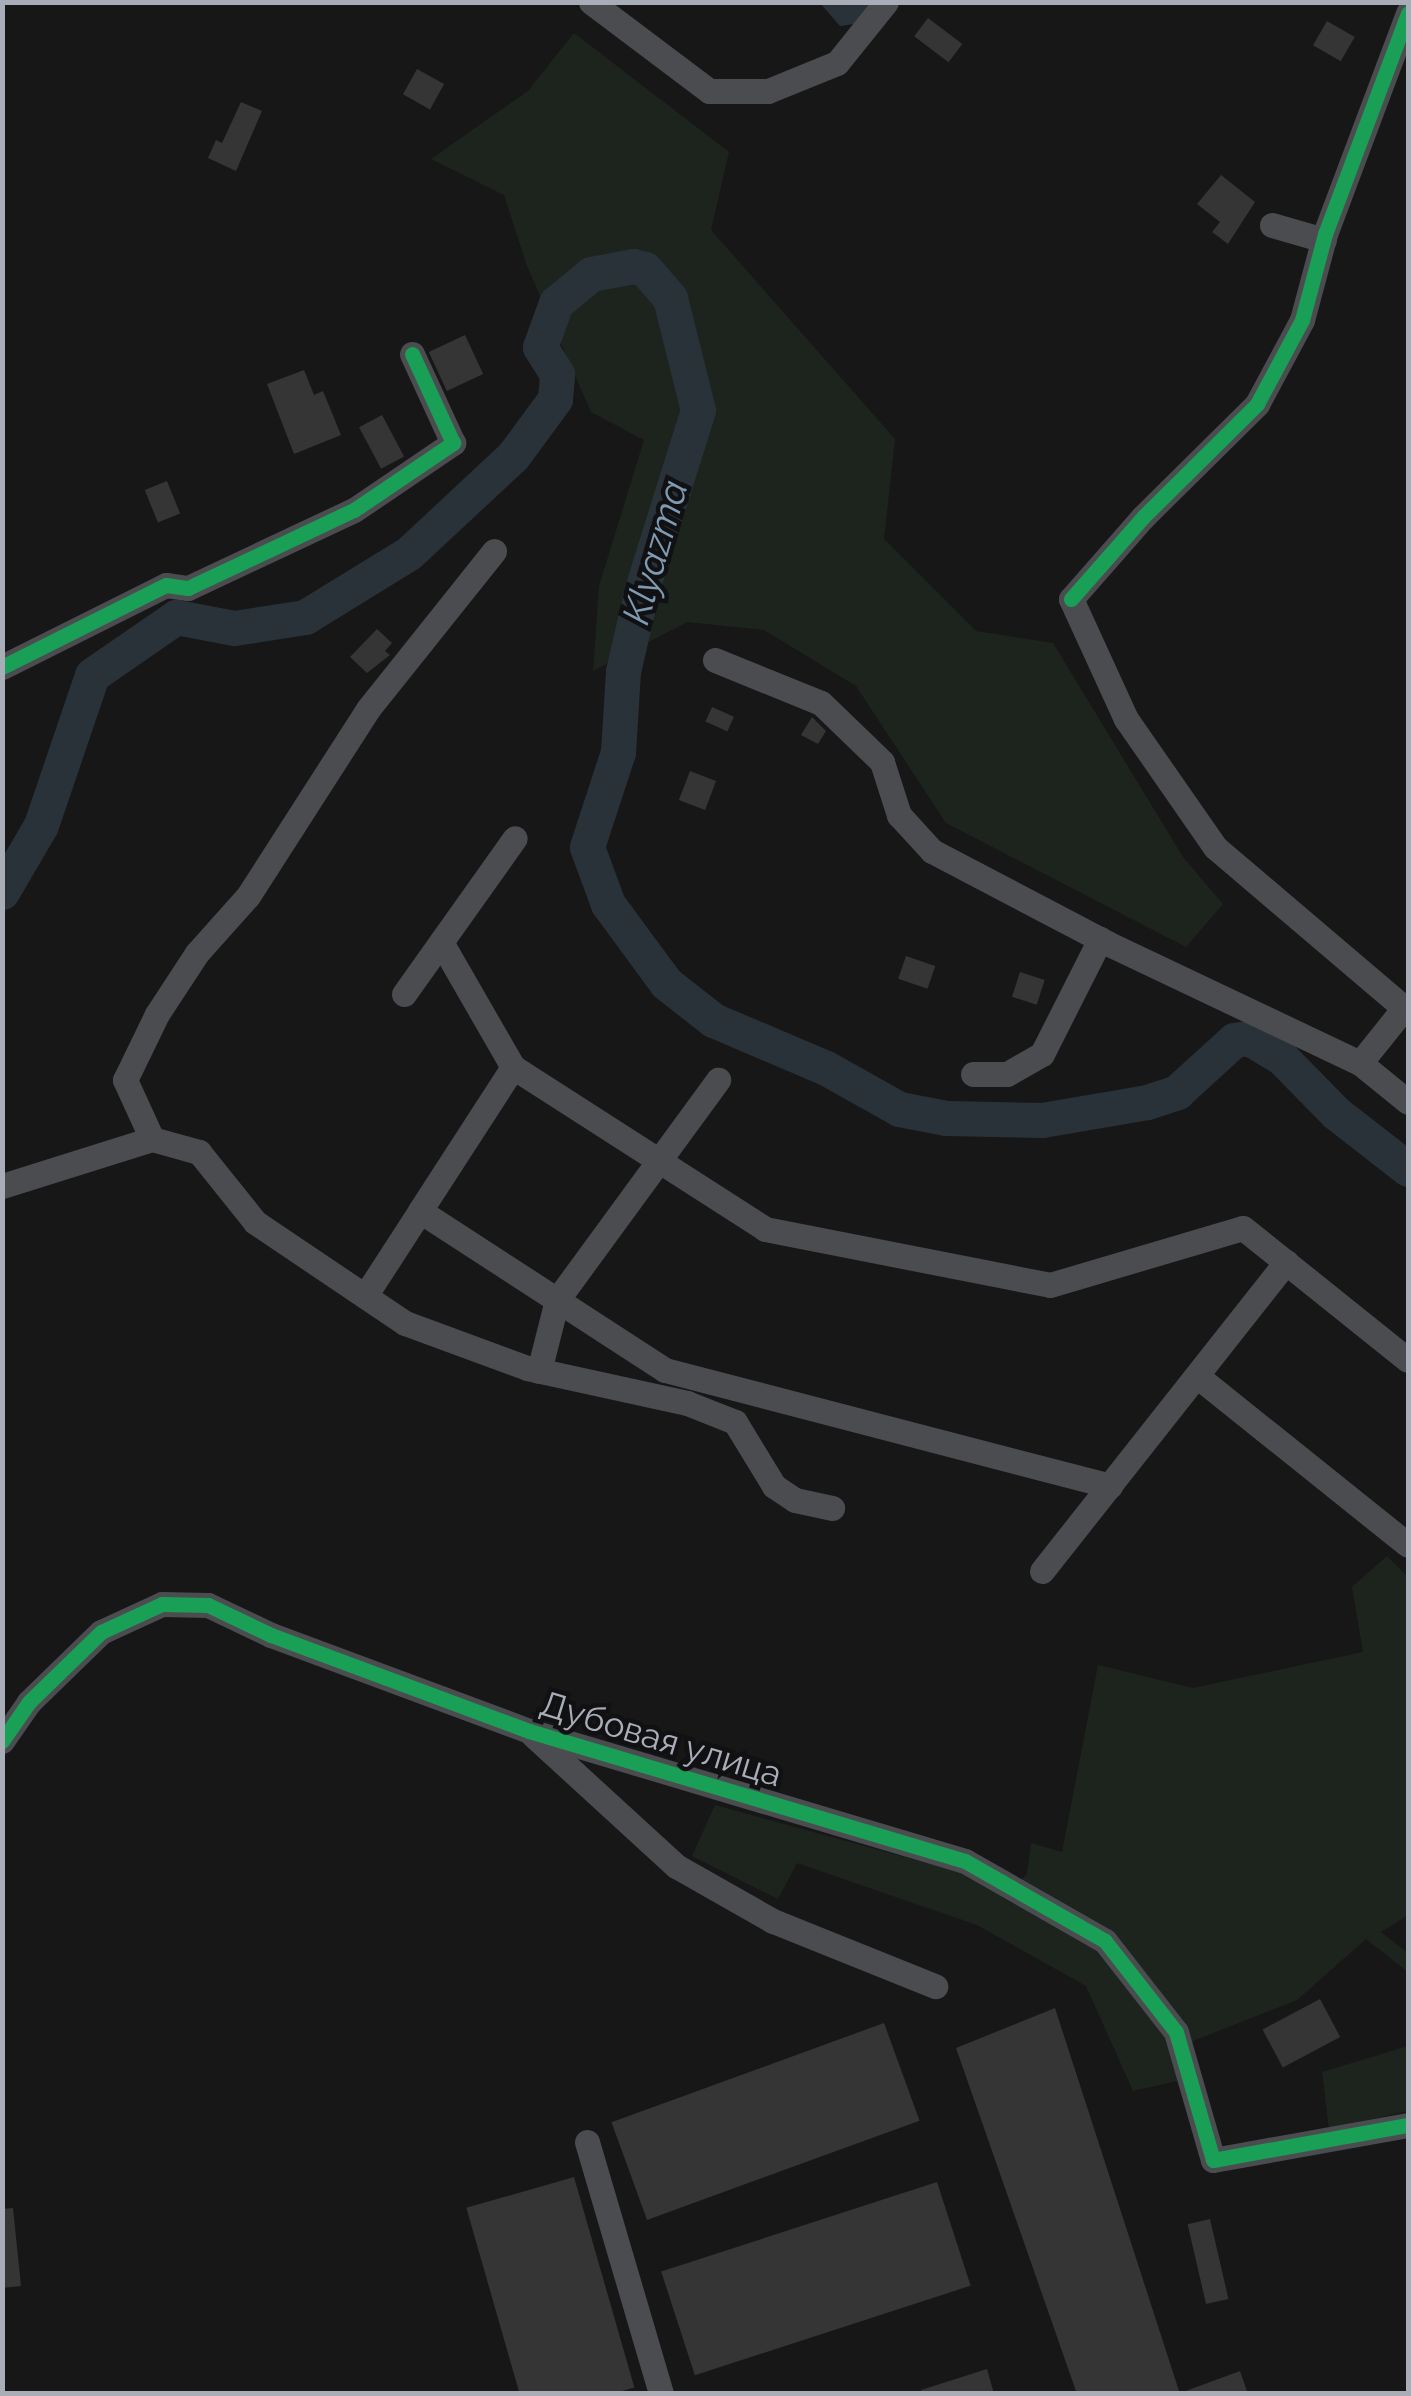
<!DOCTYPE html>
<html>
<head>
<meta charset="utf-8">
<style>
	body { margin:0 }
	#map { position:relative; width:1411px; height:2396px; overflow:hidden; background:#171717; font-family:Raleway,sans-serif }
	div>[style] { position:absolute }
	.green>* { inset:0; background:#1d241e }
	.water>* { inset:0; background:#2a3239 }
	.river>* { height:35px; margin:-17.5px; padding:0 17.5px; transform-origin:17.5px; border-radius:17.5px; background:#2a3239 }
	.building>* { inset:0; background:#353536; transform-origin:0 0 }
	.minor>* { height:25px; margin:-12.5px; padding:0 12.5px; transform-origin:12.5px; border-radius:12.5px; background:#4b4c50 }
	.cycleway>* { height:15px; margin:-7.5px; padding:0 7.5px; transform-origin:7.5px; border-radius:7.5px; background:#1a9f57 }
	span { translate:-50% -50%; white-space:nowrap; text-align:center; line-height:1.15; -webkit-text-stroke:9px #111113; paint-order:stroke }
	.street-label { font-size:35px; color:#a8adb8 }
	.water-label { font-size:38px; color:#7f9bb3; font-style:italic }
	.frame { position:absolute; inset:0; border:5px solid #a8adb8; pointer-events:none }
</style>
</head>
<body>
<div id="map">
	<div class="green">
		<i style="clip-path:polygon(574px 33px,729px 152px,711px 230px,895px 439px,884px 539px,976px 631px,1053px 643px,1183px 857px,1223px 904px,1186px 947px,946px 823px,856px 686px,764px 630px,687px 622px,593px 671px,599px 586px,644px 440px,591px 412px,527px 266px,504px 195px,431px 159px,528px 91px)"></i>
		<i style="clip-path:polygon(1387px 1556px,1408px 1577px,1408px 1915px,1381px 1932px,1408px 1953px,1408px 1972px,1366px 1939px,1297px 2000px,1193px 2041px,1177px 2081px,1133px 2091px,1086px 1986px,977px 1925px,797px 1863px,778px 1899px,692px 1856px,715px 1805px,963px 1873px,1006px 1895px,1027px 1874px,1031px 1843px,1062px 1852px,1098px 1665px,1193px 1688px,1363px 1652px,1352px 1587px)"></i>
		<i style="clip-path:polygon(1408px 2046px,1408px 2111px,1329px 2129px,1322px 2072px)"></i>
	</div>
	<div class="water">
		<i style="clip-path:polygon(820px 3px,875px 3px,854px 24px,840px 26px)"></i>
	</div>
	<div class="river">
		<i style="left:2px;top:892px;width:78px;rotate:-59.8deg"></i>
		<i style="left:41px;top:825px;width:158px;rotate:-71.2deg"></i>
		<i style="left:92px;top:675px;width:102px;rotate:-34.6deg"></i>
		<i style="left:176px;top:617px;width:59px;rotate:10.7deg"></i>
		<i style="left:234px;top:628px;width:72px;rotate:-8.8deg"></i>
		<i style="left:305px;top:617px;width:122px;rotate:-31.6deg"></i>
		<i style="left:409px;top:553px;width:142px;rotate:-43deg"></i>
		<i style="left:513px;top:456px;width:71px;rotate:-53.6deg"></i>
		<i style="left:555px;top:399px;width:25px;rotate:-85deg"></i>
		<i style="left:557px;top:374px;width:32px;rotate:-122deg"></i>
		<i style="left:540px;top:347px;width:47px;rotate:-70deg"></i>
		<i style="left:556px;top:303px;width:45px;rotate:-39.6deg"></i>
		<i style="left:591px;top:274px;width:43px;rotate:-10.8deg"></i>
		<i style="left:633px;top:266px;width:12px;rotate:14deg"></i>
		<i style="left:645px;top:269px;width:38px;rotate:49deg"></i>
		<i style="left:670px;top:298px;width:115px;rotate:76deg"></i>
		<i style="left:698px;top:410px;width:188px;rotate:107.4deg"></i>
		<i style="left:642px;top:589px;width:84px;rotate:103deg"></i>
		<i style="left:623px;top:671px;width:81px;rotate:93.5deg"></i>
		<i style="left:618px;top:752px;width:100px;rotate:108.1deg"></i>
		<i style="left:587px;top:847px;width:61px;rotate:69.8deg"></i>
		<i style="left:608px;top:904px;width:98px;rotate:53.7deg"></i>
		<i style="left:666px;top:983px;width:60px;rotate:38.2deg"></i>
		<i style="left:713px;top:1020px;width:123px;rotate:23deg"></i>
		<i style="left:826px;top:1068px;width:84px;rotate:29.3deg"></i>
		<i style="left:899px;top:1109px;width:48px;rotate:10.8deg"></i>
		<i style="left:946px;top:1118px;width:96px;rotate:1.2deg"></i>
		<i style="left:1042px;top:1120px;width:107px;rotate:-9.7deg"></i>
		<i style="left:1147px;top:1102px;width:32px;rotate:-18deg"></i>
		<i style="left:1177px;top:1092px;width:77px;rotate:-42.4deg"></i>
		<i style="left:1234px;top:1040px;width:15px;rotate:-8deg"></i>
		<i style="left:1249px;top:1038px;width:39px;rotate:31deg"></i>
		<i style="left:1282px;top:1058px;width:77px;rotate:45.5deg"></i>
		<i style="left:1336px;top:1113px;width:91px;rotate:37.9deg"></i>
	</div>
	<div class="building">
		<i style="left:928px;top:18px;width:43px;height:23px;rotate:37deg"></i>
		<i style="left:1327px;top:21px;width:32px;height:28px;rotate:30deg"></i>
		<i style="left:417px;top:69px;width:31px;height:29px;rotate:29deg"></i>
		<i style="clip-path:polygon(241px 102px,262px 111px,236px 171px,208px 158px,216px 140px,222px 143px)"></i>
		<i style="clip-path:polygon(1221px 175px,1255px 202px,1228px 244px,1212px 232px,1220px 222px,1197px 204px)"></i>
		<i style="left:465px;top:335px;width:43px;height:40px;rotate:65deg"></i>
		<i style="clip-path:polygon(304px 370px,314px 395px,323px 391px,341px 435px,294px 454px,267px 384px)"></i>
		<i style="left:382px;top:415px;width:47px;height:26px;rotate:62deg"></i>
		<i style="left:167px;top:481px;width:35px;height:24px;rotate:68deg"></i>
		<i style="clip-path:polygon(377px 629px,392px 643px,385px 651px,390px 655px,367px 673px,350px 657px)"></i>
		<i style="left:712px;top:707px;width:24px;height:16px;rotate:24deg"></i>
		<i style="clip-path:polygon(812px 717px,826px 731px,818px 744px,801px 735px)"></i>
		<i style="left:690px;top:771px;width:28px;height:31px;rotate:21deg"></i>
		<i style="left:906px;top:956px;width:31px;height:24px;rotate:19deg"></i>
		<i style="left:1020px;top:972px;width:26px;height:26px;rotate:18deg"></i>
		<i style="left:1320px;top:1999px;width:43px;height:65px;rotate:62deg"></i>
		<i style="clip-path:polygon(1055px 2008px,1180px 2394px,1077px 2394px,956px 2048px)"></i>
		<i style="left:884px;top:2023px;width:104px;height:290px;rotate:70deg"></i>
		<i style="left:574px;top:2177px;width:219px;height:112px;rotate:74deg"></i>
		<i style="left:937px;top:2182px;width:109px;height:290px;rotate:72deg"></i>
		<i style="clip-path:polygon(13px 2208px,21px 2286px,2px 2288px,2px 2209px)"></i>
		<i style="left:1210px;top:2219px;width:82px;height:23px;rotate:77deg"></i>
		<i style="clip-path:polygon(987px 2369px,994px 2394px,921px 2394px,921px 2390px)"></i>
		<i style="clip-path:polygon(1240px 2371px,1248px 2394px,1183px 2394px,1183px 2392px)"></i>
	</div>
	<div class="minor">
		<i style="left:591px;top:2px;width:148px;rotate:37deg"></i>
		<i style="left:709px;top:91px;width:59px"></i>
		<i style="left:768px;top:91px;width:74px;rotate:-22.1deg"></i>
		<i style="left:837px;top:63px;width:78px;rotate:-51.2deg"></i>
		<i style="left:1272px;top:225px;width:54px;rotate:16.1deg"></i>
		<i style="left:715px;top:660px;width:114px;rotate:22.1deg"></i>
		<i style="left:821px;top:703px;width:85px;rotate:44deg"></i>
		<i style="left:882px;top:762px;width:56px;rotate:72.2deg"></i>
		<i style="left:899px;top:815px;width:49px;rotate:47.5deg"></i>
		<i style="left:932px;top:851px;width:198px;rotate:27.7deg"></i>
		<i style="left:1107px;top:943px;width:280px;rotate:25.4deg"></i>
		<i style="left:1360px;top:1063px;width:70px;rotate:-51.3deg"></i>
		<i style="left:1404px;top:1008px;width:248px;rotate:-139.6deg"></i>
		<i style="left:1215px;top:847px;width:156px;rotate:-124.8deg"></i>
		<i style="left:1126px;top:719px;width:132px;rotate:-114.6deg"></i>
		<i style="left:1071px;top:599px;width:109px;rotate:-48.7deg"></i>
		<i style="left:1143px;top:517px;width:161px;rotate:-44.7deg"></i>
		<i style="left:1257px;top:404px;width:95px;rotate:-61.8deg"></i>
		<i style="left:1302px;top:320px;width:89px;rotate:-75deg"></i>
		<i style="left:1325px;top:234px;width:236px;rotate:-69.4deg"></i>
		<i style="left:2px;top:667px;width:183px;rotate:-26.6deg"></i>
		<i style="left:166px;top:585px;width:22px;rotate:8deg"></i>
		<i style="left:188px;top:588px;width:183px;rotate:-25.2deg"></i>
		<i style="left:354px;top:510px;width:120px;rotate:-34.1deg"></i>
		<i style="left:453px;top:443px;width:98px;rotate:-114.7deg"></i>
		<i style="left:441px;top:942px;width:144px;rotate:60.1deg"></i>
		<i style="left:513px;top:1067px;width:300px;rotate:32.7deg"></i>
		<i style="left:765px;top:1229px;width:290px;rotate:11.1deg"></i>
		<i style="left:1050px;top:1285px;width:201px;rotate:-16.5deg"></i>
		<i style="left:1243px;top:1228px;width:211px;rotate:38.7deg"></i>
		<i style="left:404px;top:994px;width:191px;rotate:-54.6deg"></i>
		<i style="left:1360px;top:1063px;width:62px;rotate:39.1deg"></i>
		<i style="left:513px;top:1067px;width:171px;rotate:122.9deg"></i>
		<i style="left:420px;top:1211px;width:292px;rotate:33deg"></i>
		<i style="left:665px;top:1370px;width:460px;rotate:14.6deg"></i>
		<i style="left:973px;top:1074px;width:34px"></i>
		<i style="left:1007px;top:1074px;width:40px;rotate:-29.7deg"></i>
		<i style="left:1042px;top:1054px;width:129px;rotate:-63.2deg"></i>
		<i style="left:152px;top:1139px;width:65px;rotate:-114.6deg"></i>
		<i style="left:125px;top:1080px;width:73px;rotate:-64.1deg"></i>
		<i style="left:157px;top:1014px;width:73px;rotate:-56.7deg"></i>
		<i style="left:197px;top:953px;width:76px;rotate:-48.2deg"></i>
		<i style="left:248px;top:896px;width:222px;rotate:-57.3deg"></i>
		<i style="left:368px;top:709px;width:202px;rotate:-51.4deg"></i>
		<i style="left:2px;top:1186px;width:157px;rotate:-17.4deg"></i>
		<i style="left:152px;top:1139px;width:49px;rotate:15.5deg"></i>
		<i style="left:199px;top:1152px;width:90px;rotate:51.3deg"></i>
		<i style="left:255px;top:1222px;width:181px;rotate:34deg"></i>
		<i style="left:405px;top:1323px;width:130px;rotate:20.2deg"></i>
		<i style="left:527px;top:1368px;width:164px;rotate:12.3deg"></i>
		<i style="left:687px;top:1403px;width:52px;rotate:21.6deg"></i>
		<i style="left:735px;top:1422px;width:75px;rotate:58.6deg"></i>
		<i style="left:774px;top:1486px;width:25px;rotate:34deg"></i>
		<i style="left:795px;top:1500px;width:38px;rotate:12deg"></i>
		<i style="left:365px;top:1296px;width:101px;rotate:-57.1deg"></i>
		<i style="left:539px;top:1371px;width:73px;rotate:-75.8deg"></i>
		<i style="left:557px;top:1300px;width:273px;rotate:-53.8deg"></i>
		<i style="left:1197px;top:1376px;width:270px;rotate:38.7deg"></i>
		<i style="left:1042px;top:1571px;width:394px;rotate:-51.7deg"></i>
		<i style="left:533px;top:1735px;width:194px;rotate:42.5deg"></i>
		<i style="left:676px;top:1866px;width:112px;rotate:29.6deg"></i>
		<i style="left:773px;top:1921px;width:175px;rotate:21.9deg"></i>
		<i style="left:2px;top:1741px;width:47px;rotate:-55.3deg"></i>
		<i style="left:29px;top:1702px;width:100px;rotate:-44.2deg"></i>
		<i style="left:101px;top:1632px;width:67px;rotate:-24.7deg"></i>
		<i style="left:162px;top:1604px;width:46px;rotate:1.2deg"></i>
		<i style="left:208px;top:1605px;width:70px;rotate:25.5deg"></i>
		<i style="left:271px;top:1635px;width:275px;rotate:20.4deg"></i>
		<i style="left:529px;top:1731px;width:455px;rotate:16.6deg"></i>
		<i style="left:965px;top:1861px;width:161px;rotate:29.7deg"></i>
		<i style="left:1105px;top:1941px;width:115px;rotate:52deg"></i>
		<i style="left:1176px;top:2032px;width:133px;rotate:73.9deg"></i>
		<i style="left:1213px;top:2160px;width:198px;rotate:-10.2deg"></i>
		<i style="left:587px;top:2142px;width:263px;rotate:73.6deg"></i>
	</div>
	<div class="cycleway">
		<i style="left:1071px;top:599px;width:109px;rotate:-48.7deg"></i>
		<i style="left:1143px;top:517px;width:161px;rotate:-44.7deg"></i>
		<i style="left:1257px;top:404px;width:95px;rotate:-61.8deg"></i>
		<i style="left:1302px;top:320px;width:89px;rotate:-75deg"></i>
		<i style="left:1325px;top:234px;width:236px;rotate:-69.4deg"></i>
		<i style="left:2px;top:667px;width:183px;rotate:-26.6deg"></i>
		<i style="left:166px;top:585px;width:22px;rotate:8deg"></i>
		<i style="left:188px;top:588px;width:183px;rotate:-25.2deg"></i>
		<i style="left:354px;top:510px;width:120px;rotate:-34.1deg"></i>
		<i style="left:453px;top:443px;width:98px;rotate:-114.7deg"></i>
		<i style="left:2px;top:1741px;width:47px;rotate:-55.3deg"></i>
		<i style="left:29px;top:1702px;width:100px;rotate:-44.2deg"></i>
		<i style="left:101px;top:1632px;width:67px;rotate:-24.7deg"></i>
		<i style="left:162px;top:1604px;width:46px;rotate:1.2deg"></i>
		<i style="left:208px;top:1605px;width:70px;rotate:25.5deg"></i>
		<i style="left:271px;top:1635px;width:275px;rotate:20.4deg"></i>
		<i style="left:529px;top:1731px;width:455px;rotate:16.6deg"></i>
		<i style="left:965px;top:1861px;width:161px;rotate:29.7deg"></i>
		<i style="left:1105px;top:1941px;width:115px;rotate:52deg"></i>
		<i style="left:1176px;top:2032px;width:133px;rotate:73.9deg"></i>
		<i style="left:1213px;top:2160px;width:198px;rotate:-10.2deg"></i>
	</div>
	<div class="street-label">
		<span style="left:661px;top:1739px;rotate:17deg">Дубовая улица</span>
	</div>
	<div class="water-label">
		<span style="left:655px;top:552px;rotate:-74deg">Klyazma</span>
	</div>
	<div class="frame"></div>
</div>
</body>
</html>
